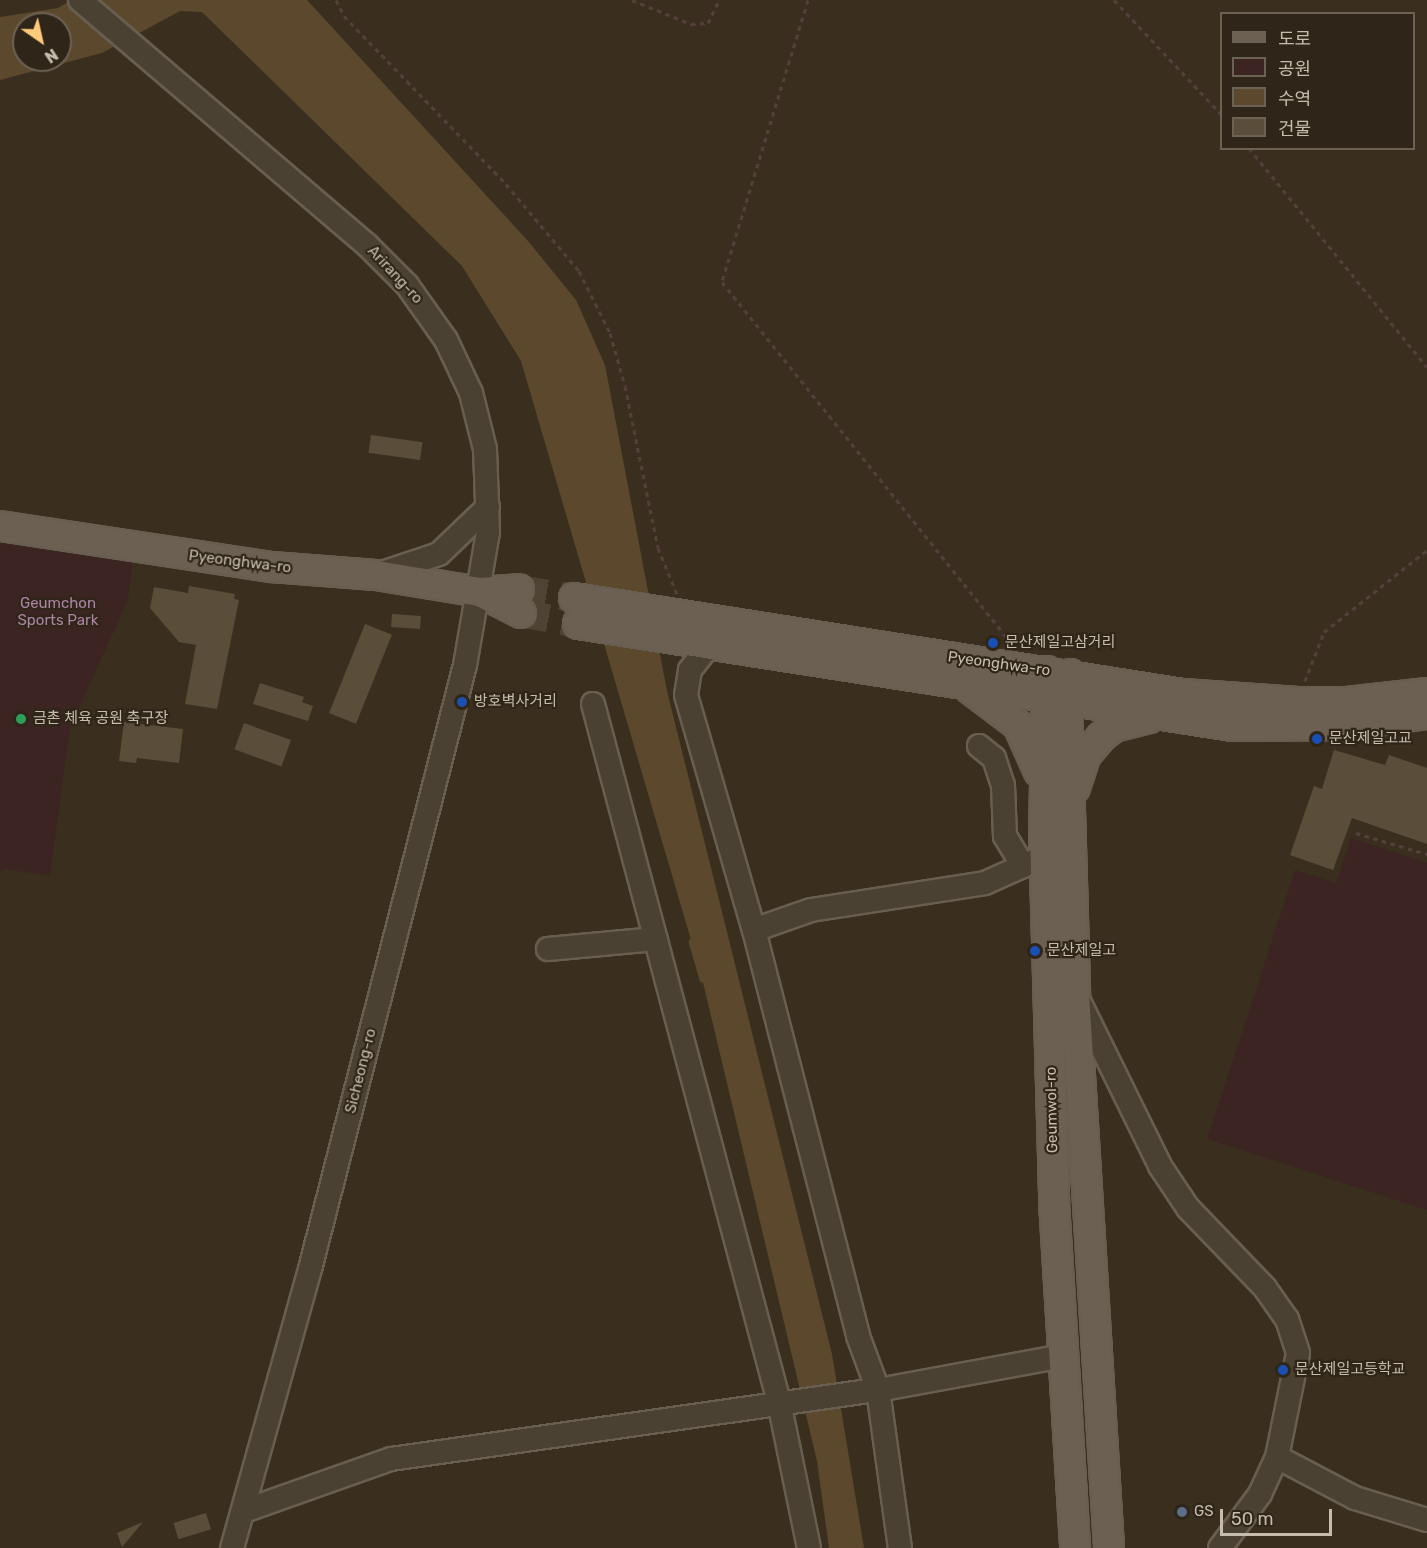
<!DOCTYPE html>
<html>
<head>
<meta charset="utf-8">
<style>
	body { margin:0 }
	#map { position:relative; width:1427px; height:1548px; overflow:hidden; background:#3a2f1f; font-family:Rubik,"Noto Sans KR",sans-serif }
	div>[style] { position:absolute }
	.green>* { inset:0; background:#3b2421 }
	.water>* { inset:0; background:#5c482c }
	.stream>* { height:4.5px; margin:-2.25px; padding:0 2.25px; transform-origin:2.25px; border-radius:2.25px; background:#5c482c }
	.building>* { inset:0; background:#5a4e3b; transform-origin:0 0 }
	.major-tunnel>* { height:28px; margin-top:-14px; transform-origin:0; background:repeating-linear-gradient(90deg,#4f4434 0 28px,transparent 0 42px) }
	.path>* { height:3px; margin-top:-1.5px; transform-origin:0; background:repeating-linear-gradient(90deg,#553f3c 0 4.5px,transparent 0 9px) }
	.roads { filter:drop-shadow(2px 0 #685f50) drop-shadow(-2px 0 #685f50) drop-shadow(0 2px #685f50) drop-shadow(0 -2px #685f50) }
	.minor>* { height:22px; margin:-11px; padding:0 11px; transform-origin:11px; border-radius:11px; background:#4a4133 }
	.major>* { height:28px; margin:-14px; padding:0 14px; transform-origin:14px; border-radius:14px; background:#6b6051 }
	.dots>* { width:16px; height:16px; translate:-50% -50%; box-sizing:border-box; border:3px solid #2f2619; border-radius:50% }
	span { translate:-50% -50%; white-space:nowrap; text-align:center; line-height:1.15; -webkit-text-stroke:4.5px #2f2619; paint-order:stroke }
	.street-label { font-size:15px; color:#c7bdad }
	.park-label { font-size:15px; color:#ad82a4 }
	.poi-label { font-size:15px; color:#c7bdad }
	.left { translate:0 -50%; text-align:left }
	.legend { position:absolute; left:1220px; top:12px; width:195px; height:138px; box-sizing:border-box; background:#2f2619; border:2px solid #6c6254; margin:0; padding:8px 10px; list-style:none; font-size:18px; color:#c7bdad }
	.legend li { display:flex; align-items:center; gap:12px; height:30px }
	.legend b { width:30px; border:2px solid #6c6254 }
	.north { position:absolute; left:12px; top:12px; width:60px; height:60px; box-sizing:border-box; background:#2f2619; border:2px solid #6c6254; border-radius:50%; rotate:146deg; font-size:16px; font-weight:700; line-height:24px; text-align:center; color:#c7bdad }
	.north::after { content:''; display:block; margin:auto; width:21px; height:27px; background:#ffcb7a; clip-path:polygon(50% 0,100% 100%,50% 72%,0 100%) }
	.scale { position:absolute; left:1220px; top:1509px; width:112px; height:27px; box-sizing:border-box; border:3px solid #c7bdad; border-top:0; padding-left:8px; font-size:18px; line-height:21px; white-space:nowrap; color:#c7bdad; -webkit-text-stroke:4px #2f2619; paint-order:stroke }
</style>
</head>
<body>
<div id="map">
	<div class="green">
		<i style="clip-path:polygon(0 540px,133px 559px,128px 600px,70px 728px,50px 876px,5px 869px,0 871px)"></i>
		<i style="clip-path:polygon(1351px 838px,1427px 863px,1427px 1210px,1207px 1139px,1295px 870px,1336px 883px)"></i>
	</div>
	<div class="water">
		<i style="clip-path:polygon(evenodd,72px 0,307px 0,528px 241px,576px 300px,605px 365px,667px 691px,832px 1354px,864px 1548px,829px 1548px,817px 1461px,701px 974px,521px 361px,462px 266px,202px 12px,180px 11px,102px 53px,0 80px,0 17px,58px 8px,72px 0,24px 24px,60px 24px,60px 60px,24px 60px,24px 24px)"></i>
	</div>
	<div class="stream">
		<i style="left:691px;top:941px;width:40px;rotate:74deg"></i>
	</div>
	<div class="building">
		<i style="left:371px;top:435px;width:52px;height:18px;rotate:8deg"></i>
		<i style="clip-path:polygon(189px 586px,235px 594px,234px 599px,239px 600px,217px 709px,185px 704px,196px 645px,179px 642px,150px 608px,154px 587px,188px 593px)"></i>
		<i style="left:392px;top:614px;width:29px;height:13px;rotate:4deg"></i>
		<i style="left:365px;top:624px;width:29px;height:96px;rotate:22deg"></i>
		<i style="clip-path:polygon(260px 683px,304px 697px,302px 702px,313px 706px,308px 721px,253px 704px)"></i>
		<i style="clip-path:polygon(124px 722px,183px 729px,179px 763px,137px 758px,136px 763px,119px 761px)"></i>
		<i style="left:244px;top:723px;width:50px;height:28px;rotate:20deg"></i>
		<i style="clip-path:polygon(1334px 750px,1385px 765px,1389px 755px,1427px 768px,1427px 844px,1352px 818px,1333px 870px,1290px 855px,1314px 786px,1322px 789px)"></i>
		<i style="left:206px;top:1513px;width:17px;height:34px;rotate:73deg"></i>
		<i style="clip-path:polygon(143px 1522px,122px 1547px,117px 1533px)"></i>
	</div>
	<div class="major-tunnel">
		<i style="left:519px;top:589px;width:56px;rotate:9.3deg"></i>
		<i style="left:521px;top:613px;width:58px;rotate:10.9deg"></i>
	</div>
	<div class="path">
		<i style="left:336px;top:0;width:18px;rotate:63deg"></i>
		<i style="left:344px;top:16px;width:233px;rotate:46deg"></i>
		<i style="left:506px;top:184px;width:114px;rotate:50deg"></i>
		<i style="left:579px;top:271px;width:69px;rotate:63.4deg"></i>
		<i style="left:610px;top:333px;width:55px;rotate:74.2deg"></i>
		<i style="left:625px;top:386px;width:165px;rotate:78.5deg"></i>
		<i style="left:658px;top:548px;width:50px;rotate:67.6deg"></i>
		<i style="left:632px;top:0;width:64px;rotate:22.1deg"></i>
		<i style="left:691px;top:24px;width:17px;rotate:-3deg"></i>
		<i style="left:708px;top:23px;width:25px;rotate:-64deg"></i>
		<i style="left:808px;top:0;width:295px;rotate:107deg"></i>
		<i style="left:722px;top:282px;width:467px;rotate:51.3deg"></i>
		<i style="left:1114px;top:0;width:158px;rotate:46.8deg"></i>
		<i style="left:1249px;top:148px;width:282px;rotate:50.9deg"></i>
		<i style="left:1305px;top:681px;width:53px;rotate:-68.8deg"></i>
		<i style="left:1324px;top:632px;width:132px;rotate:-38.5deg"></i>
		<i style="left:1356px;top:833px;width:74px;rotate:16.5deg"></i>
	</div>
	<div class="roads">
		<div class="minor">
			<i style="left:80px;top:0;width:377px;rotate:40.5deg"></i>
			<i style="left:367px;top:245px;width:57px;rotate:45deg"></i>
			<i style="left:407px;top:285px;width:67px;rotate:54.7deg"></i>
			<i style="left:446px;top:340px;width:59px;rotate:64.7deg"></i>
			<i style="left:471px;top:393px;width:58px;rotate:76deg"></i>
			<i style="left:485px;top:449px;width:83px;rotate:87.9deg"></i>
			<i style="left:488px;top:532px;width:135px;rotate:99.8deg"></i>
			<i style="left:465px;top:665px;width:624px;rotate:104.39deg"></i>
			<i style="left:310px;top:1269px;width:290px;rotate:105.6deg"></i>
			<i style="left:376px;top:575px;width:66px;rotate:-18.4deg"></i>
			<i style="left:439px;top:554px;width:68px;rotate:-43.8deg"></i>
			<i style="left:708px;top:647px;width:29px;rotate:128deg"></i>
			<i style="left:690px;top:670px;width:25px;rotate:99deg"></i>
			<i style="left:686px;top:695px;width:245px;rotate:73.9deg"></i>
			<i style="left:754px;top:930px;width:419px;rotate:75.6deg"></i>
			<i style="left:858px;top:1336px;width:58px;rotate:69.7deg"></i>
			<i style="left:878px;top:1390px;width:160px;rotate:82.1deg"></i>
			<i style="left:593px;top:704px;width:722px;rotate:75.08deg"></i>
			<i style="left:779px;top:1402px;width:149px;rotate:78.4deg"></i>
			<i style="left:979px;top:746px;width:19px;rotate:39deg"></i>
			<i style="left:994px;top:758px;width:28px;rotate:72deg"></i>
			<i style="left:1003px;top:785px;width:51px;rotate:87.8deg"></i>
			<i style="left:1005px;top:836px;width:35px;rotate:59deg"></i>
			<i style="left:754px;top:930px;width:60px;rotate:-19.3deg"></i>
			<i style="left:811px;top:910px;width:176px;rotate:-8.8deg"></i>
			<i style="left:985px;top:883px;width:66px;rotate:-24.2deg"></i>
			<i style="left:548px;top:949px;width:108px;rotate:-5.3deg"></i>
			<i style="left:1077px;top:997px;width:188px;rotate:63.8deg"></i>
			<i style="left:1160px;top:1166px;width:50px;rotate:56.3deg"></i>
			<i style="left:1188px;top:1208px;width:111px;rotate:46.1deg"></i>
			<i style="left:1265px;top:1288px;width:38px;rotate:55deg"></i>
			<i style="left:1287px;top:1319px;width:36px;rotate:72deg"></i>
			<i style="left:1298px;top:1353px;width:106px;rotate:101.4deg"></i>
			<i style="left:1277px;top:1457px;width:41px;rotate:114.7deg"></i>
			<i style="left:1260px;top:1494px;width:67px;rotate:126.5deg"></i>
			<i style="left:1277px;top:1457px;width:88px;rotate:27.7deg"></i>
			<i style="left:1355px;top:1498px;width:75px;rotate:17deg"></i>
			<i style="left:244px;top:1511px;width:156px;rotate:-19.5deg"></i>
			<i style="left:391px;top:1459px;width:492px;rotate:-8.1deg"></i>
			<i style="left:878px;top:1390px;width:189px;rotate:-10.4deg"></i>
		</div>
		<div class="major">
			<i style="left:0;top:526px;width:275px;rotate:8.6deg"></i>
			<i style="left:272px;top:567px;width:104px;rotate:4.4deg"></i>
			<i style="left:376px;top:575px;width:105px;rotate:9.3deg"></i>
			<i style="left:480px;top:592px;width:39px;rotate:-4deg"></i>
			<i style="left:480px;top:592px;width:46px;rotate:27.1deg"></i>
			<i style="left:574px;top:598px;width:617px;rotate:8.96deg"></i>
			<i style="left:1183px;top:694px;width:115px;rotate:4deg"></i>
			<i style="left:1298px;top:702px;width:49px"></i>
			<i style="left:1347px;top:702px;width:81px;rotate:-6.4deg"></i>
			<i style="left:578px;top:624px;width:662px;rotate:8.86deg"></i>
			<i style="left:1232px;top:726px;width:118px;rotate:-0.5deg"></i>
			<i style="left:1350px;top:725px;width:78px;rotate:-8.1deg"></i>
			<i style="left:1047px;top:671px;width:164px;rotate:91deg"></i>
			<i style="left:1044px;top:835px;width:367px;rotate:88.4deg"></i>
			<i style="left:1054px;top:1202px;width:347px;rotate:86.5deg"></i>
			<i style="left:1070px;top:674px;width:27px;rotate:96deg"></i>
			<i style="left:1067px;top:701px;width:292px;rotate:88.4deg"></i>
			<i style="left:1075px;top:993px;width:556px;rotate:86.49deg"></i>
			<i style="left:969px;top:688px;width:61px;rotate:37.1deg"></i>
			<i style="left:1018px;top:725px;width:51px;rotate:65.9deg"></i>
			<i style="left:1075px;top:788px;width:35px;rotate:-72deg"></i>
			<i style="left:1086px;top:755px;width:23px;rotate:-50deg"></i>
			<i style="left:1101px;top:737px;width:16px;rotate:-38deg"></i>
			<i style="left:1114px;top:727px;width:36px;rotate:-14deg"></i>
		</div>
	</div>
	<div class="dots">
		<i style="left:993px;top:643px;background:#1a4fb4"></i>
		<i style="left:462px;top:702px;background:#1a4fb4"></i>
		<i style="left:21px;top:719px;background:#2e9e5b"></i>
		<i style="left:1317px;top:739px;background:#1a4fb4"></i>
		<i style="left:1035px;top:951px;background:#1a4fb4"></i>
		<i style="left:1283px;top:1370px;background:#1a4fb4"></i>
		<i style="left:1182px;top:1512px;background:#5c6f8a"></i>
	</div>
	<div class="street-label">
		<span style="left:395px;top:275px;rotate:47deg">Arirang-ro</span>
		<span style="left:240px;top:562px;rotate:7deg">Pyeonghwa-ro</span>
		<span style="left:999px;top:664px;rotate:8deg">Pyeonghwa-ro</span>
		<span style="left:361px;top:1071px;rotate:-76deg">Sicheong-ro</span>
		<span style="left:1052px;top:1110px;rotate:-91deg">Geumwol-ro</span>
	</div>
	<div class="park-label">
		<span style="left:58px;top:612px">Geumchon<br>Sports Park</span>
	</div>
	<div class="poi-label">
		<span class="left" style="left:1005px;top:643px">문산제일고삼거리</span>
		<span class="left" style="left:474px;top:702px">방호벽사거리</span>
		<span class="left" style="left:33px;top:719px">금촌 체육 공원 축구장</span>
		<span class="left" style="left:1329px;top:739px">문산제일고교</span>
		<span class="left" style="left:1047px;top:951px">문산제일고</span>
		<span class="left" style="left:1295px;top:1370px">문산제일고등학교</span>
		<span class="left" style="left:1194px;top:1512px">GS</span>
	</div>
	<ul class="legend">
	<li><b style="height:8px;background:#6b6051"></b>도로</li>
	<li><b style="height:16px;background:#3b2421"></b>공원</li>
	<li><b style="height:16px;background:#5c482c"></b>수역</li>
	<li><b style="height:16px;background:#5a4e3b"></b>건물</li>
	</ul>
	<div class="north">N</div>
	<div class="scale">50 m</div>
</div>
</body>
</html>
